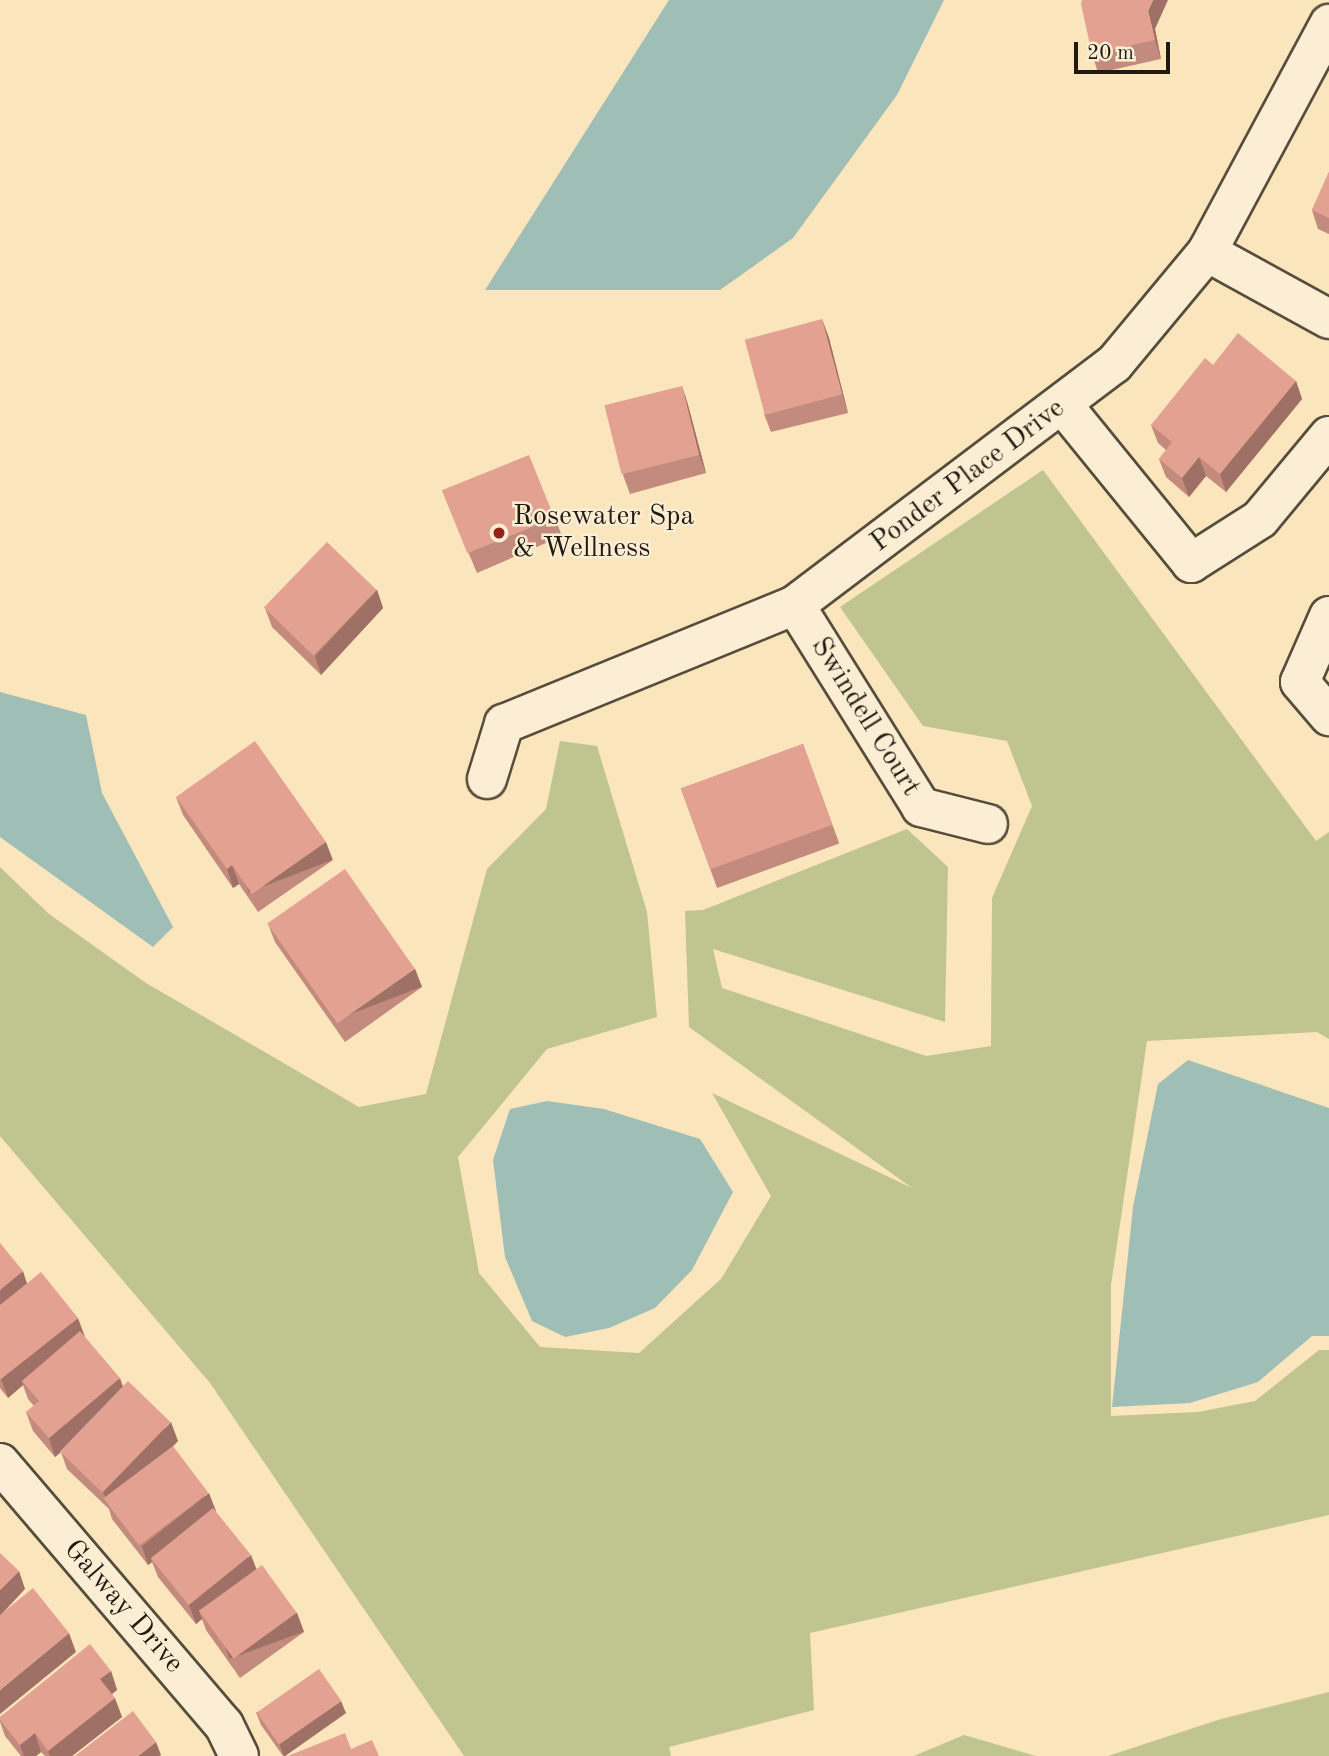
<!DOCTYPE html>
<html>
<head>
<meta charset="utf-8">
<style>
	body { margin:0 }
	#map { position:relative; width:1329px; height:1756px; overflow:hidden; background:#fae5bd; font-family:"Old Standard TT",serif }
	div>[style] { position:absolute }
	.green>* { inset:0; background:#c0c48f }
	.water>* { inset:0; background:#9fbeb6 }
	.roads { filter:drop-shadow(2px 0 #574d3c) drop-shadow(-2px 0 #574d3c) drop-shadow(0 2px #574d3c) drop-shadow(0 -2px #574d3c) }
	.minor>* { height:38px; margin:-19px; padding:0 19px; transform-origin:19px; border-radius:19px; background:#fceed4 }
	.wall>* { inset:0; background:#c38b7d; transform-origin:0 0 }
	.shaded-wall>* { inset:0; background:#9f7166; transform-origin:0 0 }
	.building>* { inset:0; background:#e3a291; transform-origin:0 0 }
	.dots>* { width:19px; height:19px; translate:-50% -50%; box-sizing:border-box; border:4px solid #fceed4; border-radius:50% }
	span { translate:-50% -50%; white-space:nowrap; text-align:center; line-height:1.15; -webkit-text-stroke:5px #fceed4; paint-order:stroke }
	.street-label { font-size:28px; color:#211a11 }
	.poi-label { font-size:28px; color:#211a11 }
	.left { translate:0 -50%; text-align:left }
	.scale { position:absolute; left:1074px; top:42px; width:96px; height:32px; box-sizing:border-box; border:4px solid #211a11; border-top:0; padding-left:9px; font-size:21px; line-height:24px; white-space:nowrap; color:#211a11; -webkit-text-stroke:5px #fceed4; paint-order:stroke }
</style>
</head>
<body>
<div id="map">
	<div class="green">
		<i style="clip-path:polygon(1043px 470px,1316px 841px,1329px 832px,1329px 1039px,1317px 1032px,1147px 1041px,1111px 1285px,1111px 1416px,1198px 1412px,1255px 1401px,1319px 1350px,1329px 1350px,1329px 1515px,810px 1633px,814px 1710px,669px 1747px,671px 1756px,464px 1756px,210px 1383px,0 1136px,0 867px,49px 914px,146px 983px,359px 1107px,426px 1094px,487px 869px,546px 809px,560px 741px,597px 746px,647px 912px,657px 1017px,547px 1049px,458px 1157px,479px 1273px,540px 1347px,639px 1353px,721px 1279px,771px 1196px,712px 1093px,912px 1188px,689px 1027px,685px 911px,703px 910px,907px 829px,948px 867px,945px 1022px,713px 949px,722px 988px,926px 1056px,991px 1046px,992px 898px,1032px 806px,1007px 741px,923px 726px,840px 607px)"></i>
		<i style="clip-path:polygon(1329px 1692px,1329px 1756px,1108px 1756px,1221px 1719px)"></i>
		<i style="clip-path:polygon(964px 1735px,1036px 1756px,914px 1756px)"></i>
	</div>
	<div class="water">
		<i style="clip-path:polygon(669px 0,944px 0,897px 95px,793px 238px,720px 290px,485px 290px)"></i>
		<i style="clip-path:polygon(0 692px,86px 715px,102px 793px,173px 927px,153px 947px,0 837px)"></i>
		<i style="clip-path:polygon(1188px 1060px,1329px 1108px,1329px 1336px,1312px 1336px,1258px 1382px,1190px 1403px,1112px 1407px,1133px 1207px,1158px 1084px)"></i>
		<i style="clip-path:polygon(547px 1101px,604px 1109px,700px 1139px,733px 1192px,692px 1270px,655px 1308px,609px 1328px,565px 1337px,532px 1321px,505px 1257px,493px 1160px,510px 1109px)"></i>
	</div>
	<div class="roads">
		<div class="minor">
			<i style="left:1207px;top:252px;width:139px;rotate:28.8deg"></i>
			<i style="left:1062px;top:404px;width:205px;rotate:50.9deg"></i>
			<i style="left:1191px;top:563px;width:82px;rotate:-32.5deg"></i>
			<i style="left:1260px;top:519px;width:108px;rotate:-50.3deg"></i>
			<i style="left:795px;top:605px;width:238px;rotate:58deg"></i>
			<i style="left:921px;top:807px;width:69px;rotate:14.2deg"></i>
			<i style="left:1329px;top:616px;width:72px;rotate:113.7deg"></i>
			<i style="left:1300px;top:682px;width:45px;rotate:49.5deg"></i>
			<i style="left:487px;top:779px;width:58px;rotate:-72.8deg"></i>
			<i style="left:504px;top:724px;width:314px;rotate:-22.2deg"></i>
			<i style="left:795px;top:605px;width:400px;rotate:-37.1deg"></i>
			<i style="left:1114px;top:364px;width:146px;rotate:-50.3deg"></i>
			<i style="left:1207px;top:252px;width:259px;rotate:-61.8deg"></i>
			<i style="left:0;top:1463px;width:345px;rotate:49.5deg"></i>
			<i style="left:224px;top:1725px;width:34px;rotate:64deg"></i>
		</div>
	</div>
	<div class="wall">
		<i style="clip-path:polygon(1155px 29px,1161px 59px,1098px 73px,1092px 54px)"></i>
		<i style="clip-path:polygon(1329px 172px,1329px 234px,1318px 229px,1312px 210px)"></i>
		<i style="clip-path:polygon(822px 319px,829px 338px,848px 413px,771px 432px,764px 414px)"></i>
		<i style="clip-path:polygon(1213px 365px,1296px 381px,1302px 399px,1226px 492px,1206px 476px,1189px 497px,1166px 477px,1159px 459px,1166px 450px,1158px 443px,1151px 425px)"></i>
		<i style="clip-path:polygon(682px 386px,688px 405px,706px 473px,630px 494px,623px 475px)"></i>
		<i style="clip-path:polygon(443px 492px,555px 518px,562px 536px,477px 573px)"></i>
		<i style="clip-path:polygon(377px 590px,383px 608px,321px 675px,272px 627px,265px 608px)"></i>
		<i style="left:803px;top:744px;width:106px;height:130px;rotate:70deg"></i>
		<i style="clip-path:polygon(176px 797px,333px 860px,258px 912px,239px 884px,233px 888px,183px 815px)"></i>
		<i style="clip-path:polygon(268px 924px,415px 969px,422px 987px,345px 1042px,275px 942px)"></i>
		<i style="clip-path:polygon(0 1243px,27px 1283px,84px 1336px,123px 1386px,178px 1441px,170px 1449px,215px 1511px,256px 1569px,297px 1613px,304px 1632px,240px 1678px,206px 1630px,202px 1619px,196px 1624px,158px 1577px,152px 1562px,148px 1565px,112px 1519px,109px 1509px,67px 1469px,61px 1452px,55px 1457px,33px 1431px,26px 1412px,34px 1406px,28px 1399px,23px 1385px,8px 1398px,0 1388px)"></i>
		<i style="clip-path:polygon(111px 1671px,117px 1690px,112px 1694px,122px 1717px,72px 1756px,45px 1756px,41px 1752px,36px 1756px,21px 1756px,5px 1736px,0 1722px,0 1717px)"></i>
		<i style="clip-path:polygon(256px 1712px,346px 1713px,285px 1756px,283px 1756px,261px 1725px)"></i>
	</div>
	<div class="shaded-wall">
		<i style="clip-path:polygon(1153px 0,1168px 0,1155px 29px,1161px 59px,1155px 40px,1148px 11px)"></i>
		<i style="clip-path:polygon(822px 319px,829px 338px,848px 413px,842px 394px)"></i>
		<i style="clip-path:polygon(1296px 381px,1302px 399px,1226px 492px,1220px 474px)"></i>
		<i style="clip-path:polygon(682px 386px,688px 405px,706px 473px,699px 455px)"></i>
		<i style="clip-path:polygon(1199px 457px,1206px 476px,1189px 497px,1182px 478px)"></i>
		<i style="clip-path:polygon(377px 590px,383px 608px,321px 675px,315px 656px)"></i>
		<i style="left:326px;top:842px;width:19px;height:90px;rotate:69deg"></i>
		<i style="clip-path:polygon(232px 865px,239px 884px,233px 888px,227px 869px)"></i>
		<i style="left:415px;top:969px;width:19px;height:94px;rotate:69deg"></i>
		<i style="clip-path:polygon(23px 1271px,29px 1290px,0 1314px,0 1290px)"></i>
		<i style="clip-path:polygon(78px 1318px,85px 1337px,22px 1381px,23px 1385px,8px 1398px,1px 1379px)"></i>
		<i style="clip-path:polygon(120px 1378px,126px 1396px,55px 1457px,49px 1438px)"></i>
		<i style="clip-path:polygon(171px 1422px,178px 1441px,112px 1509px,107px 1503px,103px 1492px)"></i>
		<i style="clip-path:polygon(209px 1493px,216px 1511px,151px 1558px,152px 1562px,148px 1565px,142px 1546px)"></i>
		<i style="clip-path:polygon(251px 1555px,258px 1573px,199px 1611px,202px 1619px,196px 1624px,189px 1605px)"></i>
		<i style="clip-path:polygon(19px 1571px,25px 1589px,0 1616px,0 1590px)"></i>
		<i style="left:297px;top:1613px;width:20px;height:79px;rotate:70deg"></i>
		<i style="clip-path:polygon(69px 1633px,76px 1652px,0 1714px,0 1690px)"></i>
		<i style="clip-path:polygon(111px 1671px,117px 1690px,107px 1698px,100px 1679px)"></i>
		<i style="clip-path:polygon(115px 1698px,122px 1717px,72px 1756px,50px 1756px,48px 1751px)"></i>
		<i style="clip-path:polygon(341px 1701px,346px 1713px,285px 1756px,284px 1756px,279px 1744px)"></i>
		<i style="clip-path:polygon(35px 1733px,41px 1752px,36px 1756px,24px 1756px,20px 1745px)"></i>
		<i style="clip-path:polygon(156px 1742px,161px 1755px,159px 1756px,138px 1756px)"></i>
	</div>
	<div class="building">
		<i style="clip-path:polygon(1082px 0,1153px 0,1148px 11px,1155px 40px,1092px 54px,1081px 4px)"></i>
		<i style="clip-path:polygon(1329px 172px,1329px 218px,1312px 210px)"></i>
		<i style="left:822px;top:319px;width:78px;height:80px;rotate:75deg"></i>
		<i style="clip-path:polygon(1238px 333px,1296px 381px,1220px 474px,1199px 457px,1182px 478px,1159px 459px,1172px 442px,1151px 425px,1205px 358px,1213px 365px)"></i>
		<i style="left:682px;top:386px;width:71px;height:80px;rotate:76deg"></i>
		<i style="left:529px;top:455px;width:68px;height:94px;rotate:68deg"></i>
		<i style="left:327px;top:542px;width:69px;height:91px;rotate:44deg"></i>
		<i style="clip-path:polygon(255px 741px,326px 842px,252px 894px,232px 865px,227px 869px,176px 797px)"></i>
		<i style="left:803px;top:744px;width:86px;height:130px;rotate:70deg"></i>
		<i style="left:345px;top:869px;width:122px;height:95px;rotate:55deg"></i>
		<i style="clip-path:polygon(0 1243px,23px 1271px,0 1290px)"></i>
		<i style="clip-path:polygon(41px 1272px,78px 1318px,1px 1379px,0 1378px,0 1305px)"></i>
		<i style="clip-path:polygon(80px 1331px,120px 1378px,49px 1438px,26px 1412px,39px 1401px,22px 1381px)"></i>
		<i style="left:128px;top:1381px;width:59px;height:98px;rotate:44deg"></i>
		<i style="left:173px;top:1446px;width:59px;height:87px;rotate:53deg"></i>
		<i style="left:213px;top:1508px;width:60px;height:80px;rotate:51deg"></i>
		<i style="clip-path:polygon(0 1553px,19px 1571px,0 1590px)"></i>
		<i style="left:262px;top:1565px;width:59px;height:78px;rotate:54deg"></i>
		<i style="clip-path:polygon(33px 1588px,69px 1633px,0 1690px,0 1615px)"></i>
		<i style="clip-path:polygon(90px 1644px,111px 1671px,100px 1679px,115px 1698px,48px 1751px,35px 1733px,20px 1745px,0 1720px,0 1717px)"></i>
		<i style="left:319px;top:1669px;width:39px;height:76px;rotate:55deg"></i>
		<i style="clip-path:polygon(133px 1711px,156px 1742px,138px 1756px,75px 1756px)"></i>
		<i style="clip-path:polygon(345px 1733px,351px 1749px,372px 1740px,379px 1756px,288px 1756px)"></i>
	</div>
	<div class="dots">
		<i style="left:499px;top:533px;background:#8f2418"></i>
	</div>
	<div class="street-label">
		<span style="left:968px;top:476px;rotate:-37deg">Ponder Place Drive</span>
		<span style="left:865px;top:717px;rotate:58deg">Swindell Court</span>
		<span style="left:123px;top:1607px;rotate:49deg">Galway Drive</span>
	</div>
	<div class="poi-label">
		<span class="left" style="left:513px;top:533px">Rosewater Spa<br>&amp; Wellness</span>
	</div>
	<div class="scale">20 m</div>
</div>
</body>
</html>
